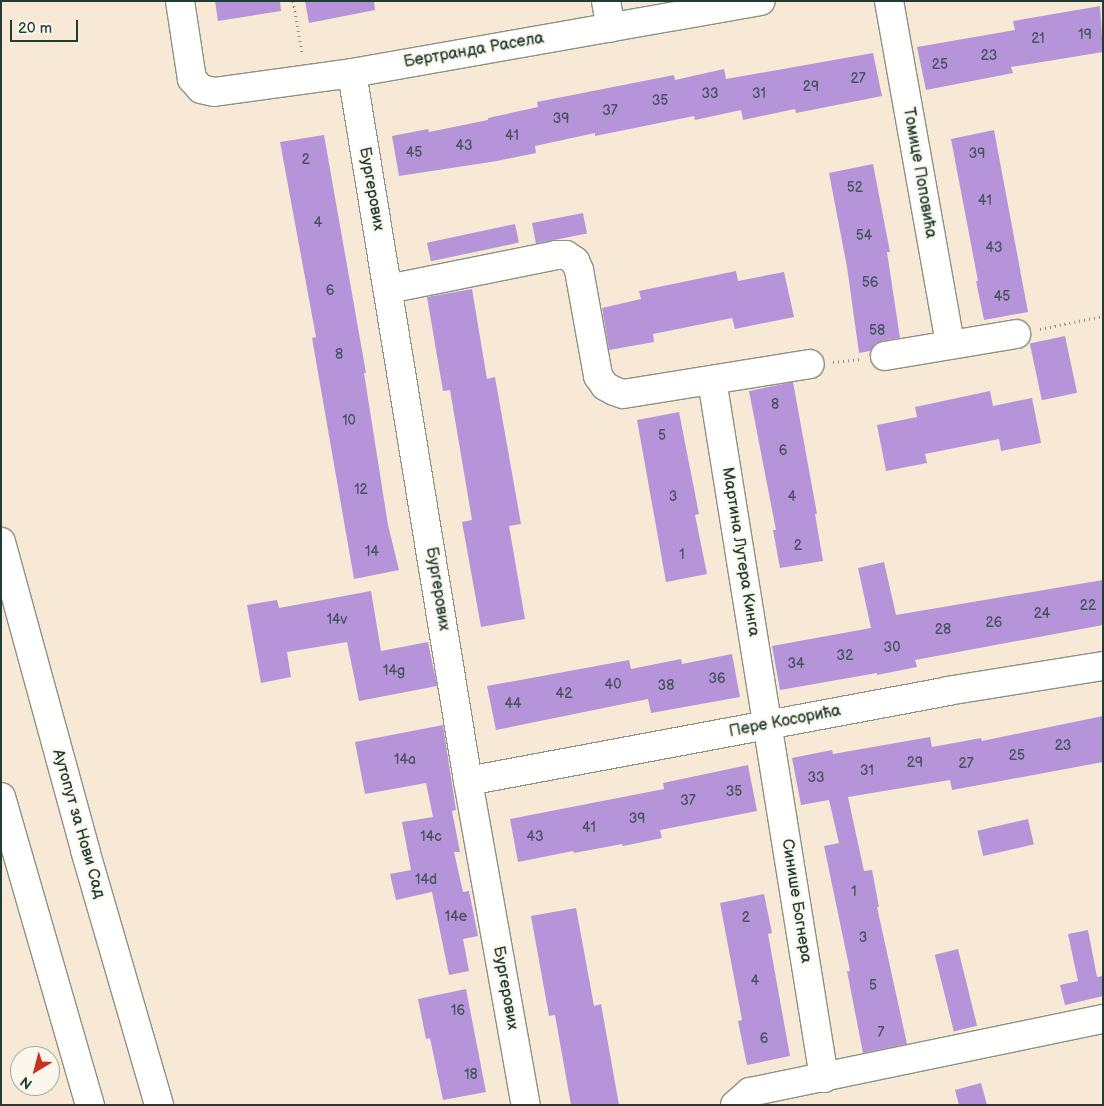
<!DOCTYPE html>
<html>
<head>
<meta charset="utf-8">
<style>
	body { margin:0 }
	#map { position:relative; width:1104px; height:1106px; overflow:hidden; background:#f7e9d5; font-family:"Balsamiq Sans",sans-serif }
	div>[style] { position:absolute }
	.building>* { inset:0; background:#b694da; transform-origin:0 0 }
	.path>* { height:3px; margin-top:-1.5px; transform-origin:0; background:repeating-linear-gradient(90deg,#8b9384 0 1px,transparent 0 5px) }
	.roads { filter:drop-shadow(1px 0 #8b9384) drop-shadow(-1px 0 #8b9384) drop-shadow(0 1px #8b9384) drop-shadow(0 -1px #8b9384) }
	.minor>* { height:28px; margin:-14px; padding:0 14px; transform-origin:14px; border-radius:14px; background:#fff }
	.major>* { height:28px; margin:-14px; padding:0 14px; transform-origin:14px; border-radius:14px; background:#fff }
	span { translate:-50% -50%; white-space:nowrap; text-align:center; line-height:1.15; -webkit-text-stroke:4.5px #fbf7ec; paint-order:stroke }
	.number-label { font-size:14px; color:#45535e }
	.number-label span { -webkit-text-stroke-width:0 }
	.street-label { font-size:16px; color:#1f3d34 }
	.frame { position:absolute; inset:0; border:2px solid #1f3d34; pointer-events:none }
	.north { position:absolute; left:10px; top:1046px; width:50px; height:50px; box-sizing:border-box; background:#fbf7ec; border:1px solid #a3ada2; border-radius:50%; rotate:217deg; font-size:14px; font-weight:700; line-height:20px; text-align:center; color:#1f3d34 }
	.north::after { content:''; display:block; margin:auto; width:18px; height:22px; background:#c8321e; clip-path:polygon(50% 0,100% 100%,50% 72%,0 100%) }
	.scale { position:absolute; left:10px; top:20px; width:68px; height:22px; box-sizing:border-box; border:2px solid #1f3d34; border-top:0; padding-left:6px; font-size:15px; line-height:18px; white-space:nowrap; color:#1f3d34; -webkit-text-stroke:4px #fbf7ec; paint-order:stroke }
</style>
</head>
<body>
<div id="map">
	<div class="building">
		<i style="clip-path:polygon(215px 1px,280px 1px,281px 11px,218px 21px)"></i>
		<i style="clip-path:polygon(305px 1px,374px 1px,375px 10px,309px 23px)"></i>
		<i style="clip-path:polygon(1100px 6px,1103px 52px,1011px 67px,1013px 73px,926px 90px,917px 47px,1015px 30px,1013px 21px)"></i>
		<i style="clip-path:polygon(873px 53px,882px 96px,796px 113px,795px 109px,743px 120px,741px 110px,695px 120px,694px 116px,595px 136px,595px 133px,535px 146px,536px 153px,497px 161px,399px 176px,392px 136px,428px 129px,429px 132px,488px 120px,488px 118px,538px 107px,537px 102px,674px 75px,675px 80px,724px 69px,726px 79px)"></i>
		<i style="clip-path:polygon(994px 130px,1028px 312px,984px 320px,976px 281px,978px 281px,951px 139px)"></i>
		<i style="clip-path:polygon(324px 135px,366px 373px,364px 373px,388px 525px,399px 570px,354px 579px,312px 338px,316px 337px,280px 142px)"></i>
		<i style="clip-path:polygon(873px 164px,890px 252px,887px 252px,900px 338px,882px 341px,875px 344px,870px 351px,859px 353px,847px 267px,829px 173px)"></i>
		<i style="left:583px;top:213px;width:21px;height:52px;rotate:79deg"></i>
		<i style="left:515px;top:224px;width:19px;height:90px;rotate:78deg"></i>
		<i style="clip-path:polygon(736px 271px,738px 281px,784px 272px,794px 317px,735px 329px,732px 318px,653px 334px,654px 342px,609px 350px,602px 308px,641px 299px,639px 291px)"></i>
		<i style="clip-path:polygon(472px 289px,487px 379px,495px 377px,521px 524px,509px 526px,525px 619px,481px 627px,462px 522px,472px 520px,450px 390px,443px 391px,427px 297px)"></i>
		<i style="left:1065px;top:336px;width:58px;height:36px;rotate:78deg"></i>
		<i style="clip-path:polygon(793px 382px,817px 514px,815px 514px,823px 561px,780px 568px,773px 530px,776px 530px,749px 391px)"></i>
		<i style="clip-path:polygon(990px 391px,993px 406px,1032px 398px,1041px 443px,1001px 451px,999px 439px,925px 454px,927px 463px,886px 471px,877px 425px,917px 417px,915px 407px)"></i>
		<i style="clip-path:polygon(679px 412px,699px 514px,695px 515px,707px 574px,666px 582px,637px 420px)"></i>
		<i style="clip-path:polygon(884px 562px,896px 615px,1103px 580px,1103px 625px,915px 660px,917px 667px,877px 675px,877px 673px,780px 690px,772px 646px,871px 628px,858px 568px)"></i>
		<i style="clip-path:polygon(371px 591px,381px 651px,428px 642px,437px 686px,359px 701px,347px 642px,287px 652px,291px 677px,261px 683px,247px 605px,277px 600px,279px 608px)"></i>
		<i style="clip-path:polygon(732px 654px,740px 697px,651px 713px,648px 699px,496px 730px,487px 686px,629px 660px,631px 669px,681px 659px,682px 664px)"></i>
		<i style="clip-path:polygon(1103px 716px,1103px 762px,952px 790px,950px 780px,848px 797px,864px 871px,872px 870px,879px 907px,877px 907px,907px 1044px,863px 1053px,847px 971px,850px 971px,824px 846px,839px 843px,829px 800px,801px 805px,792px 758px,832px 750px,833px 754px,930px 737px,932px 747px,981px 738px,982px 741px)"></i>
		<i style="clip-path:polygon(443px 725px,456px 810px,452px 811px,460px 852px,454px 852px,463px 892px,469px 891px,478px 936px,463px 939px,469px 971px,449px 975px,432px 892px,396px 900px,390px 874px,411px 870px,402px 822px,433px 817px,426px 783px,365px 794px,355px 742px)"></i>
		<i style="clip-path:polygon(748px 765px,757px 811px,660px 830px,662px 838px,623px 846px,622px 844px,574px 853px,573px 851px,518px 862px,510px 819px,664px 789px,663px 783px)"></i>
		<i style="left:1028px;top:819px;width:26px;height:52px;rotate:77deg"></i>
		<i style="clip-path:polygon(764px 894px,772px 933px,768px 934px,790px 1056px,747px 1065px,738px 1021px,742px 1020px,720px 903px)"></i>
		<i style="clip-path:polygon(576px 908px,594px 1006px,601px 1004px,619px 1105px,571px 1105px,555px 1015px,549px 1016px,531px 916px)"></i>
		<i style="clip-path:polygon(1088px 930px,1097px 977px,1103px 976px,1103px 996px,1065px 1005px,1060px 985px,1078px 981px,1068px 934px)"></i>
		<i style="left:958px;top:949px;width:79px;height:24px;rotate:76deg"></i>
		<i style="clip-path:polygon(466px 989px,486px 1092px,443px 1100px,430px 1038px,426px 1039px,418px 999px)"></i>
		<i style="clip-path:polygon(981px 1083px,987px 1105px,959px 1105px,955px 1090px)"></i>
	</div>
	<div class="path">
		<i style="left:293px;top:1px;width:52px;rotate:80deg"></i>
		<i style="left:1040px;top:329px;width:64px;rotate:-11.7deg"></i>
		<i style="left:833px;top:362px;width:29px;rotate:-6deg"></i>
	</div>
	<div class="roads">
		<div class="minor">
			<i style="left:180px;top:1px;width:79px;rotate:81.3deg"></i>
			<i style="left:192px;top:79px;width:13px;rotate:48deg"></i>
			<i style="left:201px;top:89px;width:13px;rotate:13deg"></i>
			<i style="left:214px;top:92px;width:139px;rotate:-7.8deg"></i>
			<i style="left:352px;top:73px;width:415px;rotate:-10deg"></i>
			<i style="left:606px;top:1px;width:27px;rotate:80deg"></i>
			<i style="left:889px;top:1px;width:349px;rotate:79.9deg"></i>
			<i style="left:352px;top:73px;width:717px;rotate:80.7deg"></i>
			<i style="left:468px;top:781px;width:329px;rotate:79.9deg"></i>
			<i style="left:388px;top:289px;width:171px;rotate:-11.4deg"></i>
			<i style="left:556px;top:255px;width:10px"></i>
			<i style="left:566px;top:255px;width:11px;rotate:34deg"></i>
			<i style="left:575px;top:261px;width:10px;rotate:66deg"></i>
			<i style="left:579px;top:270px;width:108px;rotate:79.8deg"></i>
			<i style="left:598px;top:376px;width:12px;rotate:55deg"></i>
			<i style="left:605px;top:386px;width:10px;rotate:29deg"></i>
			<i style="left:614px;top:391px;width:9px;rotate:18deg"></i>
			<i style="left:623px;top:394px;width:189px;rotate:-9.1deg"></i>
			<i style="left:885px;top:356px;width:133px;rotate:-9.5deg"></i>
			<i style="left:712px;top:380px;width:707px;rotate:80.88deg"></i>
			<i style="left:468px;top:781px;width:487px;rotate:-10.6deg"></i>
			<i style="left:947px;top:691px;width:158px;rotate:-9.1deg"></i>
			<i style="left:735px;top:1105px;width:20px;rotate:-41deg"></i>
			<i style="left:750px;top:1092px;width:360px;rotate:-11.7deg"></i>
		</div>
		<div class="major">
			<i style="left:1px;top:542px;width:319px;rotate:74.7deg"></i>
			<i style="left:85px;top:850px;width:266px;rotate:73.8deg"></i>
			<i style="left:1px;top:797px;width:321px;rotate:73.9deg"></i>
		</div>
	</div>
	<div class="number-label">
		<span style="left:1085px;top:35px">19</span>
		<span style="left:1038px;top:39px">21</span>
		<span style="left:989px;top:56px">23</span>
		<span style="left:940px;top:65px">25</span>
		<span style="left:858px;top:79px">27</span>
		<span style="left:811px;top:87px">29</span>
		<span style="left:710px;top:94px">33</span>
		<span style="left:759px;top:94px">31</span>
		<span style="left:660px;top:101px">35</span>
		<span style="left:610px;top:111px">37</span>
		<span style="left:561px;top:119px">39</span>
		<span style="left:512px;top:136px">41</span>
		<span style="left:464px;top:146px">43</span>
		<span style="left:414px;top:153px">45</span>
		<span style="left:977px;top:154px">39</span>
		<span style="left:306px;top:160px">2</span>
		<span style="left:855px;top:188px">52</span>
		<span style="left:985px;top:201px">41</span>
		<span style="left:318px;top:223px">4</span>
		<span style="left:864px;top:236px">54</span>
		<span style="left:994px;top:248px">43</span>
		<span style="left:870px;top:283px">56</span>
		<span style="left:330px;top:291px">6</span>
		<span style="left:1002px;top:297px">45</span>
		<span style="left:877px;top:331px">58</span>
		<span style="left:339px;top:355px">8</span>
		<span style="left:775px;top:405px">8</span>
		<span style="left:349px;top:421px">10</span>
		<span style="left:662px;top:436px">5</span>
		<span style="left:783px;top:451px">6</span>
		<span style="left:361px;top:490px">12</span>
		<span style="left:673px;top:497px">3</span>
		<span style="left:792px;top:497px">4</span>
		<span style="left:798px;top:546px">2</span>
		<span style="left:372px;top:552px">14</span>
		<span style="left:682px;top:555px">1</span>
		<span style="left:1088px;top:606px">22</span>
		<span style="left:1042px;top:614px">24</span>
		<span style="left:337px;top:620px">14v</span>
		<span style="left:994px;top:623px">26</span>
		<span style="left:943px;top:630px">28</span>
		<span style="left:892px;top:648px">30</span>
		<span style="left:845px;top:656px">32</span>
		<span style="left:796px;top:664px">34</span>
		<span style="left:394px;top:671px">14g</span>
		<span style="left:717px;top:679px">36</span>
		<span style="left:613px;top:685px">40</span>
		<span style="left:666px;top:686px">38</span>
		<span style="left:564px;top:694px">42</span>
		<span style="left:513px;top:704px">44</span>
		<span style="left:1063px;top:746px">23</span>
		<span style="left:1017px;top:756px">25</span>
		<span style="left:405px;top:760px">14a</span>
		<span style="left:915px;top:763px">29</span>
		<span style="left:966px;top:764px">27</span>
		<span style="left:867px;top:771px">31</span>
		<span style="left:816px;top:778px">33</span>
		<span style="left:734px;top:792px">35</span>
		<span style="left:688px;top:801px">37</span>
		<span style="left:637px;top:819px">39</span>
		<span style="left:589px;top:828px">41</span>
		<span style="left:431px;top:837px">14c</span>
		<span style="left:535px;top:837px">43</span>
		<span style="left:426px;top:880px">14d</span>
		<span style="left:854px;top:892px">1</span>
		<span style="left:456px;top:917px">14e</span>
		<span style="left:746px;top:918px">2</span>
		<span style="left:863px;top:938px">3</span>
		<span style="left:755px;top:981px">4</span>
		<span style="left:873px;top:986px">5</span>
		<span style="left:458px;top:1011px">16</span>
		<span style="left:881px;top:1033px">7</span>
		<span style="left:764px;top:1039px">6</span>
		<span style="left:471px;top:1075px">18</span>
	</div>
	<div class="street-label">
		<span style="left:474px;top:51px;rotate:-10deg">Бертранда Расела</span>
		<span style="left:919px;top:173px;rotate:80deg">Томице Поповића</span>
		<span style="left:371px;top:189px;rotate:80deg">Бургерових</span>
		<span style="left:740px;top:552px;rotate:81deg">Мартина Лутера Кинга</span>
		<span style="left:437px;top:589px;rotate:81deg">Бургерових</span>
		<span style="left:785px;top:722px;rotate:-11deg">Пере Косорића</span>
		<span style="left:78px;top:824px;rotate:74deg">Аутопут за Нови Сад</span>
		<span style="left:796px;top:901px;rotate:81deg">Синише Богнера</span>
		<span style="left:505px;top:988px;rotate:80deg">Бургерових</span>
	</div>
	<div class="frame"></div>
	<div class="north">N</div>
	<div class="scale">20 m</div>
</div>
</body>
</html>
